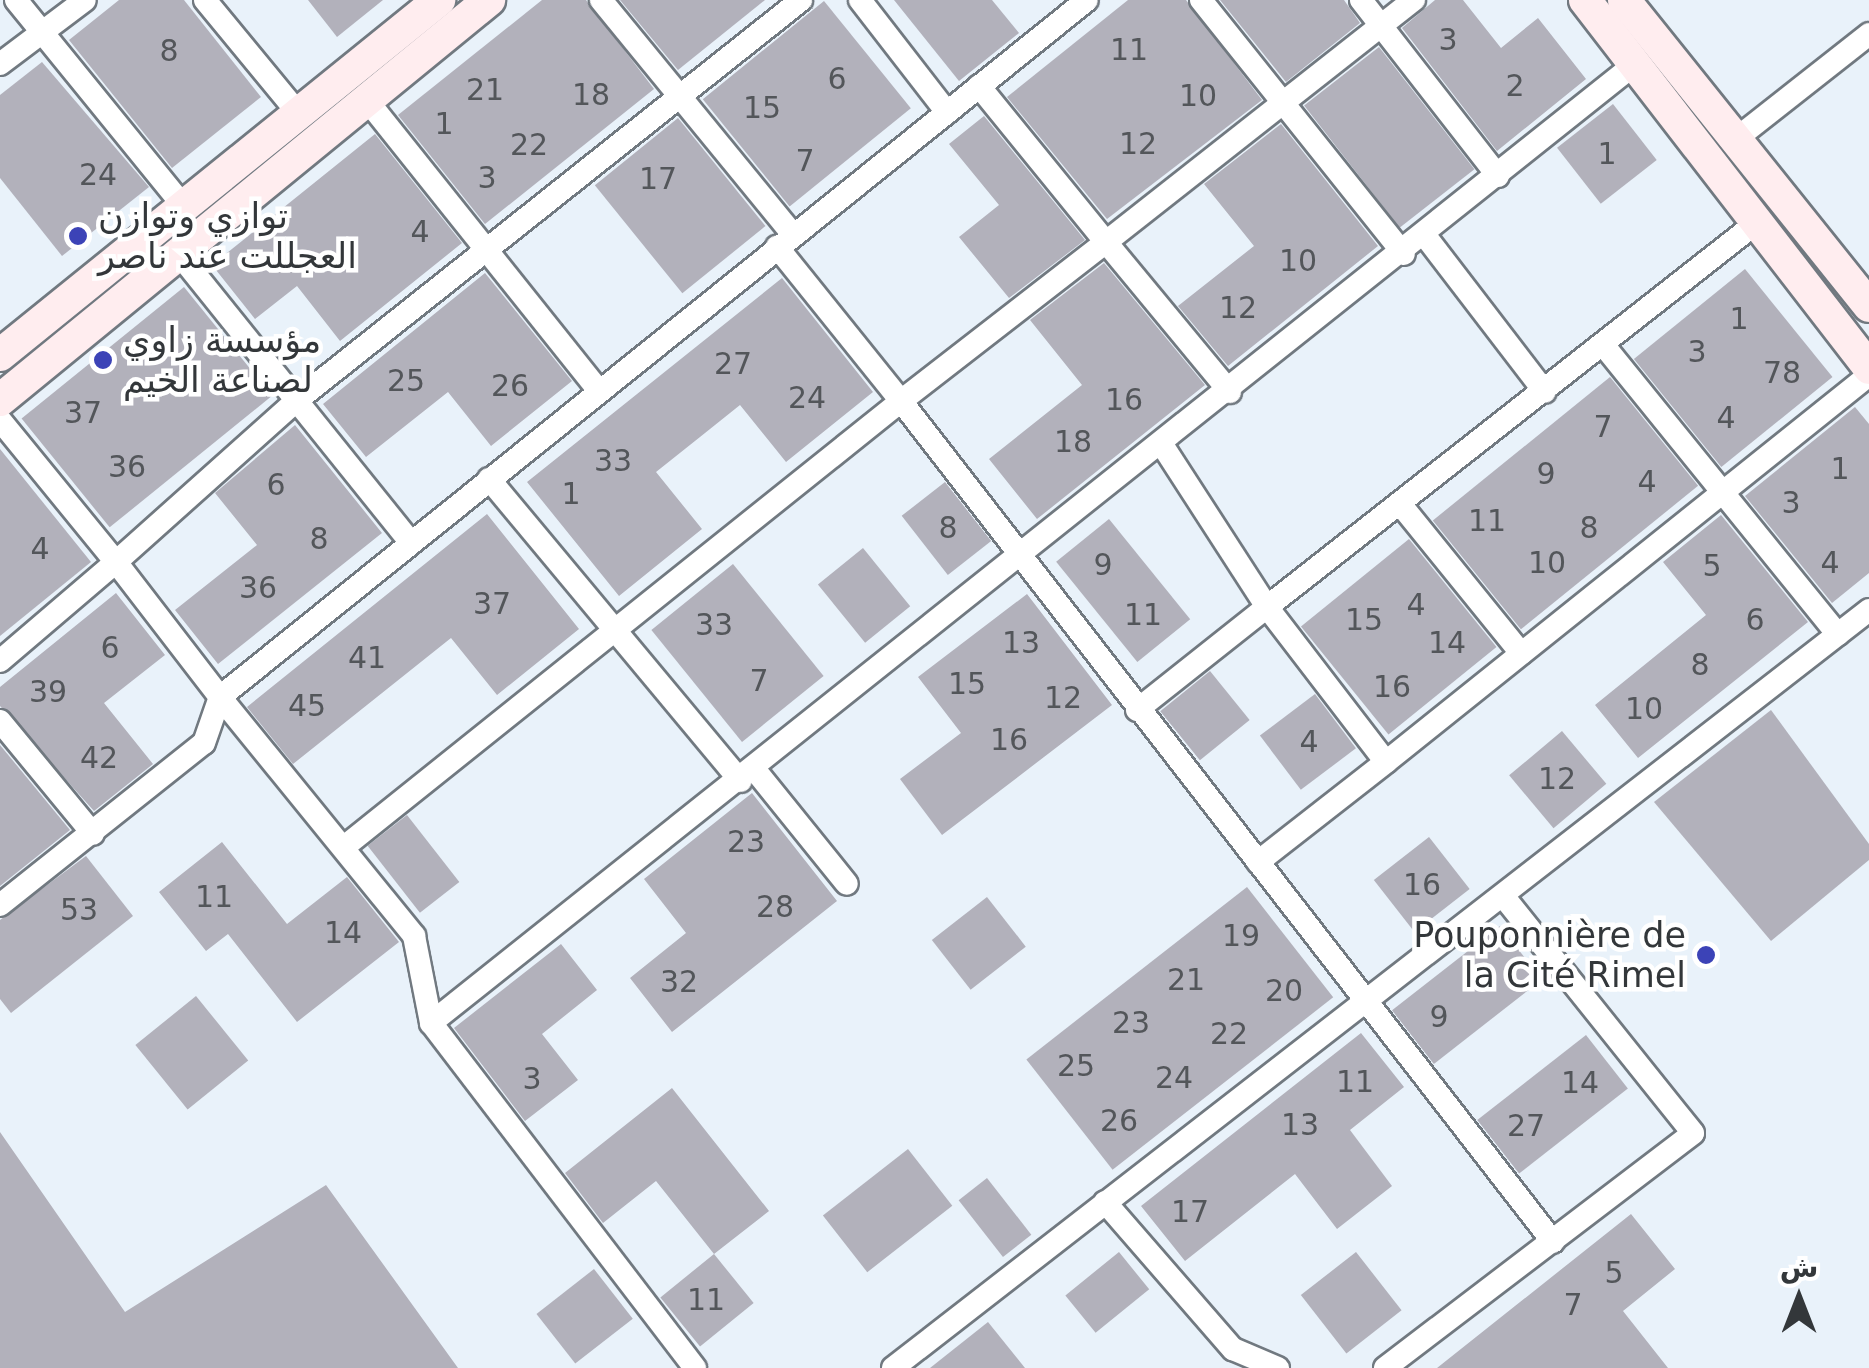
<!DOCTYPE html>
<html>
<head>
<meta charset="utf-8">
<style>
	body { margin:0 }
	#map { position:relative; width:1869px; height:1368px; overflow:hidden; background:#e9f2fa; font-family:"DejaVu Sans",Cairo,sans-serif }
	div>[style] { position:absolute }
	.building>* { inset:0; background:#b2b1bb; transform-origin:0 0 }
	.roads { filter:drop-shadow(2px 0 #717980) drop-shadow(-2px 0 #717980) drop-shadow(0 2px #717980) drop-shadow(0 -2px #717980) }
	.street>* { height:22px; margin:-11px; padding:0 11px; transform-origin:11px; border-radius:11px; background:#fff }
	.secondary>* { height:32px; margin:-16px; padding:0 16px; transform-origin:16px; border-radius:16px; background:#ffedef }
	.dots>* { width:28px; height:28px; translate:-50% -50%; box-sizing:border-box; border:5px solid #fff; border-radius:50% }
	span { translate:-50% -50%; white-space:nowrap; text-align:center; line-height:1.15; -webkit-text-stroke:9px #fff; paint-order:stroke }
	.number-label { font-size:30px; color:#53565a }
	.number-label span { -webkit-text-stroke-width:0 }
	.poi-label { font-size:35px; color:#33373a }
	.left { translate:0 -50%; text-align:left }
	.right { translate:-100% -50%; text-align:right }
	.north { position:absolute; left:1749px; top:1248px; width:100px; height:100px; -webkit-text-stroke:8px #fff; paint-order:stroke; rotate:0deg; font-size:28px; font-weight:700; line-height:40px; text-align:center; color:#33373a }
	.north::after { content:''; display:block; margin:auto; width:35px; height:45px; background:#33373a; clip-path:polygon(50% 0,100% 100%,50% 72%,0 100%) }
</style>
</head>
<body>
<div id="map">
	<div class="building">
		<i style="clip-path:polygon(119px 0,184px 0,261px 97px,172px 168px,69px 40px)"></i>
		<i style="clip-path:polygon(308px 0,383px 0,337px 37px)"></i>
		<i style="clip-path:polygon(542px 0,586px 0,654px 89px,485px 224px,398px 115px)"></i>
		<i style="clip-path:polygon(620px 0,765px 0,678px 70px)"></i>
		<i style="clip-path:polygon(894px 0,992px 0,1019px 33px,959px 81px)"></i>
		<i style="clip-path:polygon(1128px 0,1186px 0,1262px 100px,1107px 219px,1007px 97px)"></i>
		<i style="clip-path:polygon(1220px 0,1344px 0,1360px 23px,1286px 82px)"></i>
		<i style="clip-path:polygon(1435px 0,1463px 0,1501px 48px,1538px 18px,1586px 79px,1497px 151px,1402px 28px)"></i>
		<i style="left:824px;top:1px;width:138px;height:156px;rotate:51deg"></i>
		<i style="left:1379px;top:47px;width:155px;height:95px;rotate:52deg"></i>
		<i style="clip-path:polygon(42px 62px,149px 187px,62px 256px,0 178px,0 95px)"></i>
		<i style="left:1613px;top:104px;width:71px;height:71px;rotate:52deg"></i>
		<i style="clip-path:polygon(984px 116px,1085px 240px,1009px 298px,959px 237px,999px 205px,949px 144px)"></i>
		<i style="left:678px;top:118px;width:139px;height:107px;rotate:51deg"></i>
		<i style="clip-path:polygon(1281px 124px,1378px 246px,1228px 366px,1178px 306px,1254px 246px,1204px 184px)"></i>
		<i style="clip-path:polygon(375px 134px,462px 243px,340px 341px,297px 286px,255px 319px,212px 265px)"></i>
		<i style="clip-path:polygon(1104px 263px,1205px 385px,1037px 519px,989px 459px,1082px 385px,1030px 320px)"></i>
		<i style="left:1745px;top:269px;width:139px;height:143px;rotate:51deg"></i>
		<i style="clip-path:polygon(485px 273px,572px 381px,491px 446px,448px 392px,366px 457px,323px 404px)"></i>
		<i style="clip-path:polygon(782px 278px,873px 392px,786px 462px,740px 405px,700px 437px,656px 472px,702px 529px,619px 596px,527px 482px)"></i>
		<i style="left:184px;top:287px;width:140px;height:209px;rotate:51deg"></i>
		<i style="left:1610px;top:377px;width:140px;height:228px;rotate:51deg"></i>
		<i style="clip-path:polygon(1855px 407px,1869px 424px,1869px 573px,1832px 603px,1745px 496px)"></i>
		<i style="clip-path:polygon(295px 425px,382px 533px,218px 664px,175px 610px,257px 545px,215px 493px)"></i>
		<i style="clip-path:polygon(0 449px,91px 562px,0 636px)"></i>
		<i style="left:945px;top:482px;width:75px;height:55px;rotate:52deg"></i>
		<i style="clip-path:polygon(487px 514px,579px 629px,497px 695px,451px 638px,293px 764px,247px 707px)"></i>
		<i style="clip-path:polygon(1721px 515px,1808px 622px,1638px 758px,1595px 705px,1706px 615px,1663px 562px)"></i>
		<i style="left:1109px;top:519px;width:129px;height:68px;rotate:51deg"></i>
		<i style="left:1409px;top:539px;width:139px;height:139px;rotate:51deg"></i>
		<i style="left:863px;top:548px;width:75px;height:58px;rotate:51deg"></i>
		<i style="left:733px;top:564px;width:144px;height:105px;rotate:51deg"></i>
		<i style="clip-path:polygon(116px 593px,165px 655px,104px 703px,153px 764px,94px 811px,0 706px,0 687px)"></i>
		<i style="clip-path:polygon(1027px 594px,1112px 705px,942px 835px,900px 779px,961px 733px,918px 677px)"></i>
		<i style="left:1210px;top:671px;width:63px;height:64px;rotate:51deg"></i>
		<i style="left:1315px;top:694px;width:68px;height:69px;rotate:53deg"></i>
		<i style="clip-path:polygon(1771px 710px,1869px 844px,1869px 860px,1771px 941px,1654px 802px)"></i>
		<i style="left:1562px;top:731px;width:69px;height:69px;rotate:50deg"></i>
		<i style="clip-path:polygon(0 745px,70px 830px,0 886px)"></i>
		<i style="clip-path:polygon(752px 793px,837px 901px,672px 1032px,630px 978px,686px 933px,644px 879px)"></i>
		<i style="left:407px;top:815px;width:85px;height:50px;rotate:52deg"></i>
		<i style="left:1429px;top:837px;width:66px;height:70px;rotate:52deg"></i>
		<i style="clip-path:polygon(222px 842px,287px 924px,347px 877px,399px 942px,297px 1022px,228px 934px,206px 951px,159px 892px)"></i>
		<i style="clip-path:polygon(86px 856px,133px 916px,11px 1013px,0 999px,0 920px)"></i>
		<i style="left:1247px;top:887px;width:140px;height:280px;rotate:52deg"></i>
		<i style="left:987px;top:897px;width:63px;height:70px;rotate:52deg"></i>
		<i style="left:1500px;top:926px;width:68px;height:137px;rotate:52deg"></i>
		<i style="clip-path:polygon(561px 944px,597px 990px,542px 1034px,578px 1080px,525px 1121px,454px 1028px)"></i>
		<i style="left:196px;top:996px;width:83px;height:78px;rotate:51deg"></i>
		<i style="clip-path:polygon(1361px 1033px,1404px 1087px,1350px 1130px,1392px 1186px,1337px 1229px,1295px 1174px,1185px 1261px,1141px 1206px)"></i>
		<i style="left:1586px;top:1035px;width:68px;height:138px;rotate:52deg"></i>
		<i style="clip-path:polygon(672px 1088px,769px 1211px,714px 1254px,656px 1181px,603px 1223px,565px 1173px)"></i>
		<i style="clip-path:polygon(0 1132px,125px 1312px,326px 1185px,458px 1368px,0 1368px)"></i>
		<i style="left:908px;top:1149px;width:72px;height:108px;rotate:52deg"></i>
		<i style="left:987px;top:1178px;width:72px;height:36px;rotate:52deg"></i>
		<i style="clip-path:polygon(1631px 1214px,1675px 1269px,1623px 1311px,1668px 1368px,1437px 1368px)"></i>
		<i style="left:1119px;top:1252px;width:48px;height:69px;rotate:51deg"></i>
		<i style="left:1356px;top:1252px;width:74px;height:70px;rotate:52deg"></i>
		<i style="left:714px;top:1254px;width:63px;height:69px;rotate:51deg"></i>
		<i style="left:594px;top:1269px;width:63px;height:73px;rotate:52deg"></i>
		<i style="clip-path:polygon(988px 1322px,1025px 1368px,930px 1368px)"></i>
	</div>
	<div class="roads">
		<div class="street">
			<i style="left:16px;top:0;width:263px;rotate:50.9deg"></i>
			<i style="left:205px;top:0;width:146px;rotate:50.5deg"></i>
			<i style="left:601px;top:0;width:301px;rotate:50.7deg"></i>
			<i style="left:860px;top:0;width:142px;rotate:52.2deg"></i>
			<i style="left:1201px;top:0;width:325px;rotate:51.4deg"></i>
			<i style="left:1361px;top:0;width:223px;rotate:52.1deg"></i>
			<i style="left:0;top:64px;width:106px;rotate:-37deg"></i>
			<i style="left:979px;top:86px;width:201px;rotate:50.9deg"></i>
			<i style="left:1106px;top:242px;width:259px;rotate:142.2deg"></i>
			<i style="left:901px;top:401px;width:1064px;rotate:52.21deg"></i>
			<i style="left:366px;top:99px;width:374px;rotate:51.4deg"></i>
			<i style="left:1737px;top:138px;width:168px;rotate:-38.2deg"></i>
			<i style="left:1760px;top:220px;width:627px;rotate:141.87deg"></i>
			<i style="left:1267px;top:607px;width:195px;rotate:52.5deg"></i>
			<i style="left:1386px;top:762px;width:619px;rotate:-38.7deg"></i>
			<i style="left:1426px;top:237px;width:195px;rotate:52.5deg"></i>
			<i style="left:178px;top:253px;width:372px;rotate:51.2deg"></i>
			<i style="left:1605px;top:347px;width:370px;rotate:51deg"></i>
			<i style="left:1230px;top:392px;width:195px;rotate:-129.6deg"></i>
			<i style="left:1106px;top:242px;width:392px;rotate:-38.2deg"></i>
			<i style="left:0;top:420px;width:183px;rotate:50.8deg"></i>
			<i style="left:116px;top:562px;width:241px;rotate:-41.8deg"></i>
			<i style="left:296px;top:401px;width:645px;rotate:-38.45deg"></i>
			<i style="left:489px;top:479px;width:393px;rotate:50.2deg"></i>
			<i style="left:1401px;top:505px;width:191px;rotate:51deg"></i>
			<i style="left:0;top:661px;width:153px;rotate:-40.5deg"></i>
			<i style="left:116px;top:562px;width:170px;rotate:52.4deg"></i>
			<i style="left:220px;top:697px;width:1112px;rotate:-38.8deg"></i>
			<i style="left:1137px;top:710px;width:166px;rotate:-38.4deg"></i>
			<i style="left:1267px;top:607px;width:192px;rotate:-122.9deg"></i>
			<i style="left:0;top:721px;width:146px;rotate:50.5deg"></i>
			<i style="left:755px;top:770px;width:146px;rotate:51.1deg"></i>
			<i style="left:344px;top:847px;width:714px;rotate:-38.68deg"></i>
			<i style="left:901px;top:401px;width:198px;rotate:-128.8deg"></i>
			<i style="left:1258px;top:862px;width:162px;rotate:-38deg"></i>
			<i style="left:0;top:905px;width:260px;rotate:-38.5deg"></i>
			<i style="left:204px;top:743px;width:49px;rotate:-70.8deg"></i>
			<i style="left:220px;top:697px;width:308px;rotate:50.9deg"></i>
			<i style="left:414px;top:936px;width:89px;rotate:78.9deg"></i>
			<i style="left:1105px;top:1202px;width:195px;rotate:49deg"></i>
			<i style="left:1233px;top:1349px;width:49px;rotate:22.9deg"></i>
			<i style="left:695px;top:1368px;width:434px;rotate:-127.4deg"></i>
			<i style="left:431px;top:1023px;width:1541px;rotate:-38.54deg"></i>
			<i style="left:893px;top:1368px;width:1236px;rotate:-37.83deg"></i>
			<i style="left:1385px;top:1368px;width:387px;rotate:-37.3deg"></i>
			<i style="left:1693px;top:1133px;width:304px;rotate:-128.7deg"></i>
		</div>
		<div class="secondary">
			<i style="left:1585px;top:0;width:465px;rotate:52.3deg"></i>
			<i style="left:1624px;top:0;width:392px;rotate:51.3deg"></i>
			<i style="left:0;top:355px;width:565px;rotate:-38.96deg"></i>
			<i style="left:0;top:400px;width:632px;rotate:-39.28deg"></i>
		</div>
	</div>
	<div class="dots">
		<i style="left:78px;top:236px;background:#3c43b7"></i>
		<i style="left:103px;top:360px;background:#3c43b7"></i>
		<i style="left:1706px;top:955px;background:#3c43b7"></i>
	</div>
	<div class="number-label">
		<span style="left:1448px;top:40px">3</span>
		<span style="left:1129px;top:50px">11</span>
		<span style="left:169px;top:51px">8</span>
		<span style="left:837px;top:79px">6</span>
		<span style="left:1515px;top:86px">2</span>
		<span style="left:485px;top:90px">21</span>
		<span style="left:591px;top:95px">18</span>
		<span style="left:1198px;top:96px">10</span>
		<span style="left:762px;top:108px">15</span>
		<span style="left:444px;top:124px">1</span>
		<span style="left:1138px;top:144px">12</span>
		<span style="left:529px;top:145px">22</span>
		<span style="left:1607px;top:154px">1</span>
		<span style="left:805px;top:161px">7</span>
		<span style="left:98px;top:175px">24</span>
		<span style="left:487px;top:178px">3</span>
		<span style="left:658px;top:179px">17</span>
		<span style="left:420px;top:232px">4</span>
		<span style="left:1298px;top:261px">10</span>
		<span style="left:1238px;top:308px">12</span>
		<span style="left:1739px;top:319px">1</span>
		<span style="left:1697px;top:352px">3</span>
		<span style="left:733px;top:364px">27</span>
		<span style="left:1782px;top:373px">78</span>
		<span style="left:406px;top:381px">25</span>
		<span style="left:510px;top:386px">26</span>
		<span style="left:807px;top:398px">24</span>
		<span style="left:1124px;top:400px">16</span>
		<span style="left:83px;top:413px">37</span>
		<span style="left:1726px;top:418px">4</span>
		<span style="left:1603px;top:427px">7</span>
		<span style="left:1073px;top:442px">18</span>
		<span style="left:613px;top:461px">33</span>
		<span style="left:127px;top:467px">36</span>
		<span style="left:1840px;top:469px">1</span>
		<span style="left:1546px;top:474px">9</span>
		<span style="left:1647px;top:482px">4</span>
		<span style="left:276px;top:485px">6</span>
		<span style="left:571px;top:494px">1</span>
		<span style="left:1791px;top:503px">3</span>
		<span style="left:1487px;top:521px">11</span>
		<span style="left:948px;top:528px">8</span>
		<span style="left:1589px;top:528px">8</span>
		<span style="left:319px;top:539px">8</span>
		<span style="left:40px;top:549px">4</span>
		<span style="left:1547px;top:563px">10</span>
		<span style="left:1830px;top:563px">4</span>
		<span style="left:1103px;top:565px">9</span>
		<span style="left:1712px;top:566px">5</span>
		<span style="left:258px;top:588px">36</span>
		<span style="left:492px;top:604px">37</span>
		<span style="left:1416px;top:605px">4</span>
		<span style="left:1143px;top:615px">11</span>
		<span style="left:1364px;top:620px">15</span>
		<span style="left:1755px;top:620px">6</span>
		<span style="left:714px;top:625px">33</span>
		<span style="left:1021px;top:643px">13</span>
		<span style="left:1447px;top:643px">14</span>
		<span style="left:110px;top:648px">6</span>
		<span style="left:367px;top:658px">41</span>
		<span style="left:1700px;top:665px">8</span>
		<span style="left:759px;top:681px">7</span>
		<span style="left:967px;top:684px">15</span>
		<span style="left:1392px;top:687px">16</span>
		<span style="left:48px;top:692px">39</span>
		<span style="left:1063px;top:698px">12</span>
		<span style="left:307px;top:706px">45</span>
		<span style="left:1644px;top:709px">10</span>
		<span style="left:1009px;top:740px">16</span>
		<span style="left:1309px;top:742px">4</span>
		<span style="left:99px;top:758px">42</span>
		<span style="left:1557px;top:779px">12</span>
		<span style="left:746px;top:842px">23</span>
		<span style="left:1422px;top:885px">16</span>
		<span style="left:214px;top:897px">11</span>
		<span style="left:775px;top:907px">28</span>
		<span style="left:79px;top:910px">53</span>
		<span style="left:343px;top:933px">14</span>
		<span style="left:1241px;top:936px">19</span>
		<span style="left:1186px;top:980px">21</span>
		<span style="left:679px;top:982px">32</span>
		<span style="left:1284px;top:991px">20</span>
		<span style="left:1439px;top:1017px">9</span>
		<span style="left:1131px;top:1023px">23</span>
		<span style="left:1229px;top:1034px">22</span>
		<span style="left:1076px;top:1066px">25</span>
		<span style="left:1174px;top:1078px">24</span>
		<span style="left:532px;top:1079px">3</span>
		<span style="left:1355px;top:1082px">11</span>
		<span style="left:1580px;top:1083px">14</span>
		<span style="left:1119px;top:1121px">26</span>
		<span style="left:1300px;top:1125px">13</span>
		<span style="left:1526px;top:1126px">27</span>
		<span style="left:1190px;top:1212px">17</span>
		<span style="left:1614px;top:1273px">5</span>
		<span style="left:706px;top:1300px">11</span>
		<span style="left:1573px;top:1305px">7</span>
	</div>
	<div class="poi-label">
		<span class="left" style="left:98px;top:236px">توازي وتوازن<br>العجللت عند ناصر</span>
		<span class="left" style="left:123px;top:360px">مؤسسة زاوي<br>لصناعة الخيم</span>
		<span class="right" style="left:1686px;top:955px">Pouponnière de<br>la Cité Rimel</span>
	</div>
	<div class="north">ش</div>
</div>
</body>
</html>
